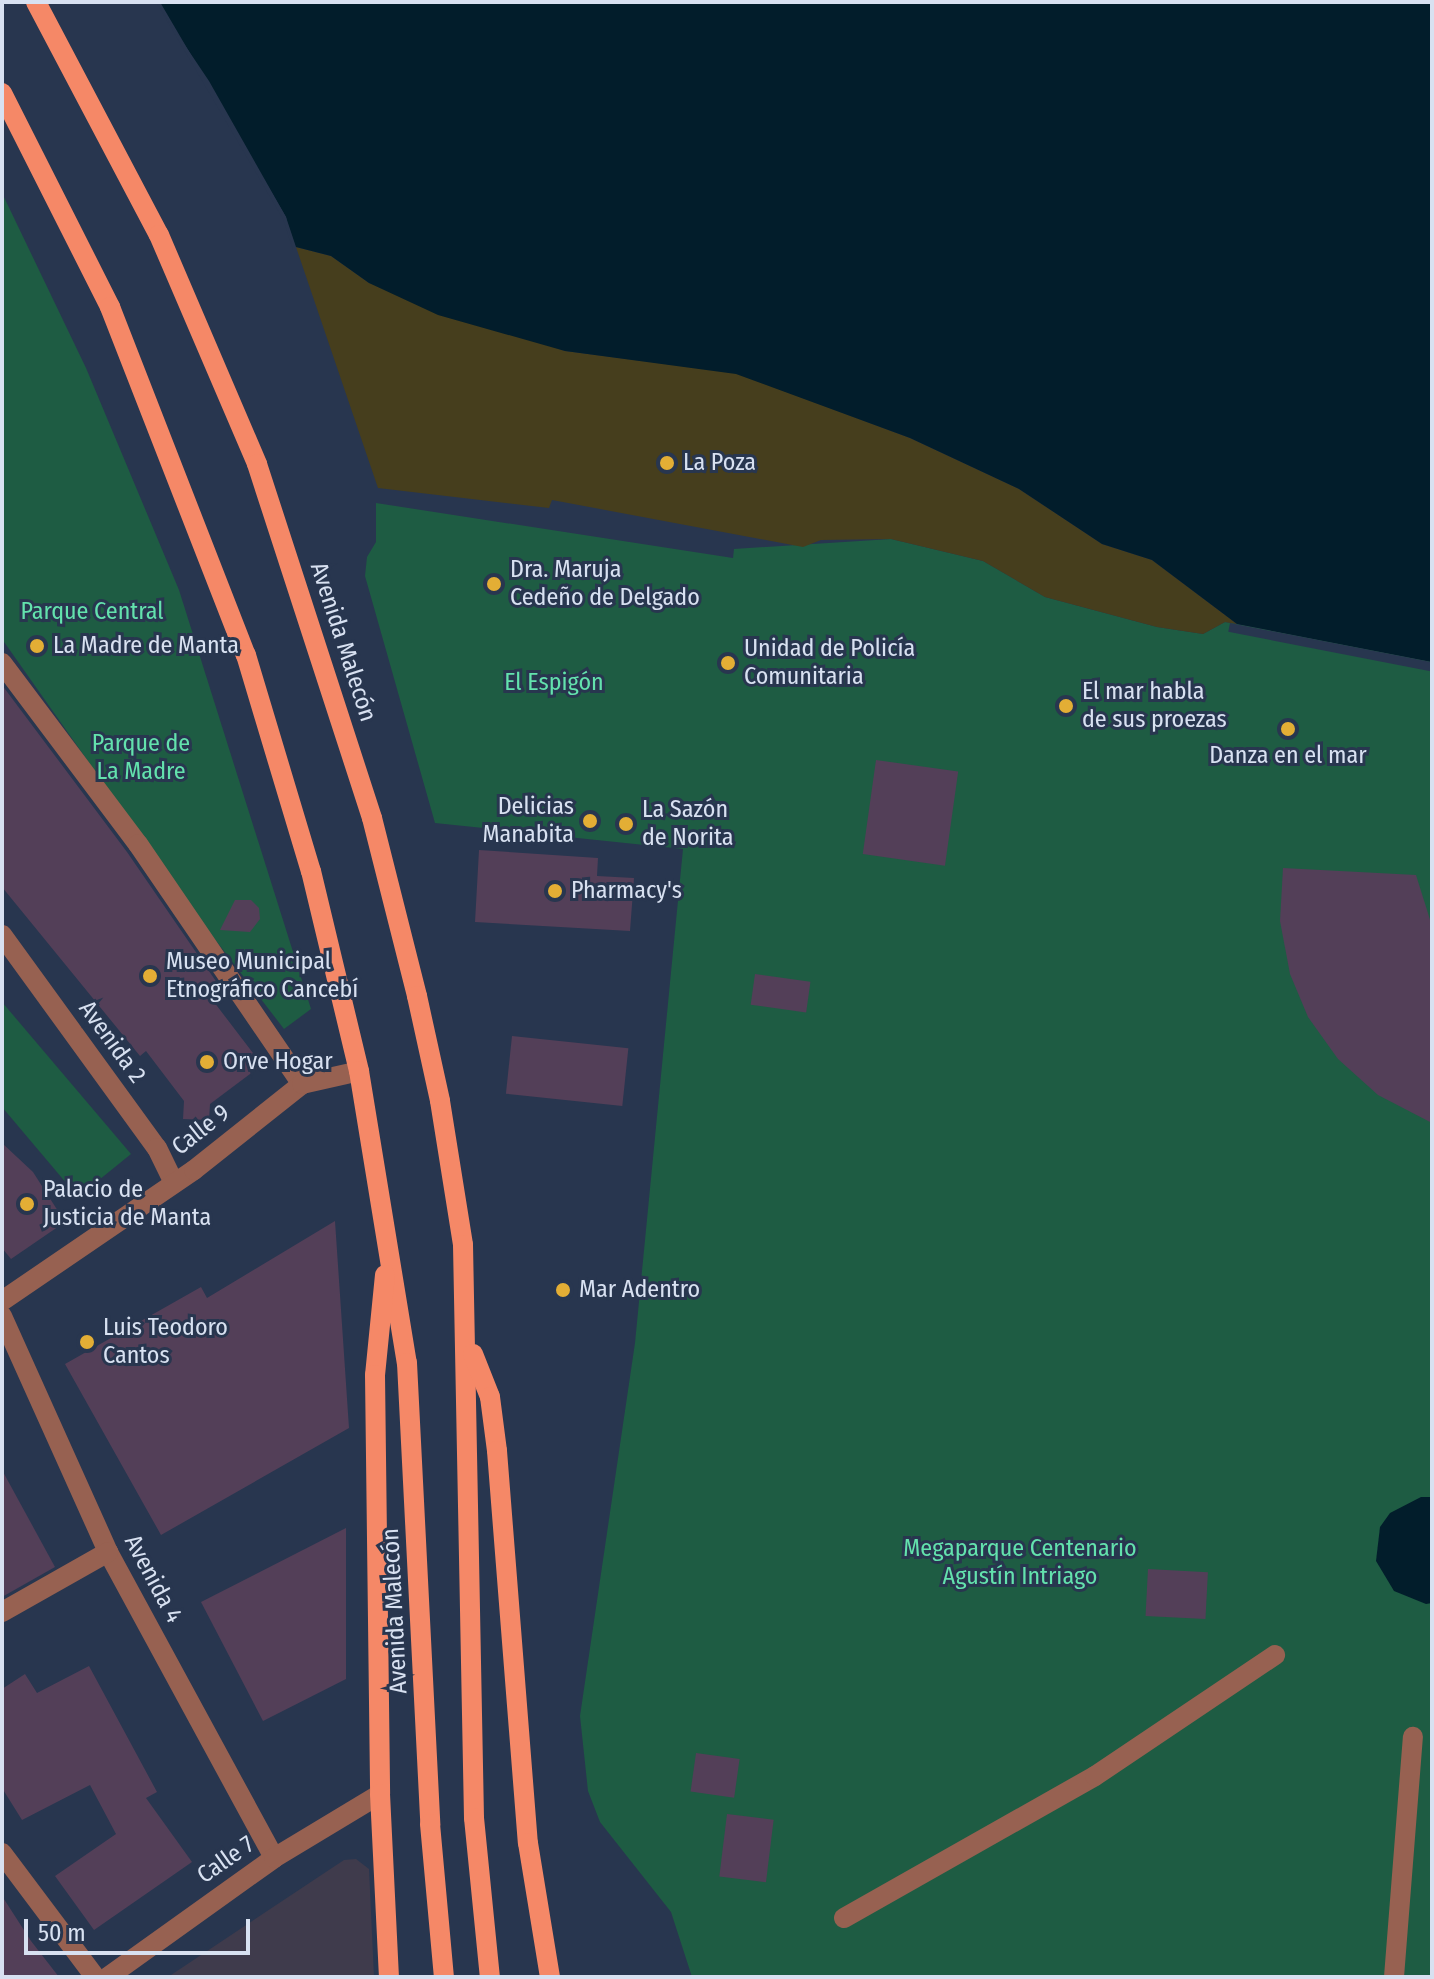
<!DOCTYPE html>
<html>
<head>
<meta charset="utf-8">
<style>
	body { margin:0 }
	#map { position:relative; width:1434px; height:1979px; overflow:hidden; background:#28364f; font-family:"Fira Sans Condensed",sans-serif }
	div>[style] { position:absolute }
	.commercial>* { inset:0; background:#3f3b4c }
	.green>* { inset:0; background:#1e5c43 }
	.sand>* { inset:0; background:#463e1d }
	.water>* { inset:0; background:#021d2b }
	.pier>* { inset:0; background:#28364f; transform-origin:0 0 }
	.building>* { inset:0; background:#533f58; transform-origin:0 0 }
	.minor>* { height:20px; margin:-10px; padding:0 10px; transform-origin:10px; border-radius:10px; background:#976151 }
	.major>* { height:20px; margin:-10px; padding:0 10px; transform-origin:10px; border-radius:10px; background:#f58867 }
	.dots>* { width:22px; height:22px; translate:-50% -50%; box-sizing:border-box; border:4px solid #28364f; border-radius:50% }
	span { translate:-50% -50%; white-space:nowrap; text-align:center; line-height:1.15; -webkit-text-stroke:6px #28364f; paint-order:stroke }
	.poi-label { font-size:24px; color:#d8e1f1 }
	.left { translate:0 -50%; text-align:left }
	.right { translate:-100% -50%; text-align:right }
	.park-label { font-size:24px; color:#63e2ad }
	.street-label { font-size:24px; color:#d8e1f1 }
	.frame { position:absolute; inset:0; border:4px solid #d8e1f1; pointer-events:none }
	.scale { position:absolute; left:24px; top:1919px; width:226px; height:36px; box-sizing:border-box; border:4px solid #d8e1f1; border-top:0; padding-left:10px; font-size:24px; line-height:28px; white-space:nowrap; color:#d8e1f1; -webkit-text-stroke:6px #28364f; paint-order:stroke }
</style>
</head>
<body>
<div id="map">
	<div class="commercial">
		<i style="clip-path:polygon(356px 1859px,369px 1869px,374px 1977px,168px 1977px,344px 1860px)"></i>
	</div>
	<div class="green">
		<i style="clip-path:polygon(2px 193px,86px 368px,179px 590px,311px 1009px,284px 1029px,197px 916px,2px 639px)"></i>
		<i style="clip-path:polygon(376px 503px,733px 558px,734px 549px,891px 539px,983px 561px,1045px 597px,1157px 627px,1203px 634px,1225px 622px,1237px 624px,1432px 662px,1432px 1977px,692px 1977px,671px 1912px,600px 1822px,588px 1791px,580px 1716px,635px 1343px,683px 849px,435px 823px,365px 576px,367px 557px,376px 542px)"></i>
		<i style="clip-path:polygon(2px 1002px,131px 1154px,78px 1197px,2px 1107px)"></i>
	</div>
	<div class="sand">
		<i style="clip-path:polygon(296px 247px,331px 256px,369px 283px,565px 351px,736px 373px,910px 438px,1019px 489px,1102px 544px,1152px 560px,1237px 624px,1225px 622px,1203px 634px,1157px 627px,1045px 597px,983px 561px,891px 539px,821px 540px,803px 547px,552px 500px,549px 508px,378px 488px)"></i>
	</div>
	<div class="water">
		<i style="clip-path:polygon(160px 2px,1432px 2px,1432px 662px,1237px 624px,1152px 560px,1102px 544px,1019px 489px,910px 438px,736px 374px,565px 351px,438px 315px,369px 283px,331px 256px,296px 247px,286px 217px)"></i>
		<i style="clip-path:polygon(1421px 1497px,1432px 1497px,1432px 1603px,1426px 1604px,1394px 1591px,1376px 1561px,1380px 1527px,1390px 1513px)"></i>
	</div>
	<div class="pier">
		<i style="clip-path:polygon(156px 2px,209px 81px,286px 217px,293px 250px,283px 219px)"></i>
		<i style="left:1230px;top:623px;width:206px;height:9px;rotate:11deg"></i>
	</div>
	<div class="building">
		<i style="clip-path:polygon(2px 685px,127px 852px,222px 990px,211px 998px,262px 1065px,210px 1104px,209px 1120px,183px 1119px,184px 1101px,146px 1051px,140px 1056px,2px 887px)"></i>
		<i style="left:876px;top:760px;width:83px;height:95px;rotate:8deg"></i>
		<i style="clip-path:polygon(479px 850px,598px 858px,597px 876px,634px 878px,630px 931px,475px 922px)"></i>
		<i style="clip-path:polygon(1283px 868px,1416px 875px,1432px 926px,1432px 1123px,1378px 1095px,1338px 1059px,1308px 1017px,1290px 974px,1280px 921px)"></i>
		<i style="clip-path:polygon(235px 900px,251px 900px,259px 908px,260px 919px,250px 932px,220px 930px)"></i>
		<i style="left:755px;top:974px;width:56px;height:31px;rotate:8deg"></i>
		<i style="left:512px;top:1036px;width:117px;height:58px;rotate:6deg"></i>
		<i style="clip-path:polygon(2px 1143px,33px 1172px,65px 1222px,11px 1259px,2px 1248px)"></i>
		<i style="clip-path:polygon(335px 1221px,349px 1428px,161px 1535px,65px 1364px,201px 1287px,207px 1298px)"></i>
		<i style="clip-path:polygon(2px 1470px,55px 1567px,2px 1597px)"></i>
		<i style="clip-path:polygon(346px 1528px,346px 1679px,263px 1721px,201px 1602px)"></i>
		<i style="left:1148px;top:1569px;width:60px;height:47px;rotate:3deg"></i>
		<i style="clip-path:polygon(89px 1666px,157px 1792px,146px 1798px,192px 1862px,94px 1930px,55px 1876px,116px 1834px,90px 1785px,22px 1820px,2px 1788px,2px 1689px,25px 1674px,37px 1693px)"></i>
		<i style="left:696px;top:1753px;width:44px;height:39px;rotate:8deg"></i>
		<i style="left:727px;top:1814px;width:47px;height:63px;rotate:7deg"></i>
		<i style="clip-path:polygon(2px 1896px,31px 1941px,59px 1977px,2px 1977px)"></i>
	</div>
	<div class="minor">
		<i style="left:2px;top:663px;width:226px;rotate:53.1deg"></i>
		<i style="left:138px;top:844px;width:291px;rotate:55.7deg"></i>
		<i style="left:2px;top:935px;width:263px;rotate:54deg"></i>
		<i style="left:157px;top:1148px;width:39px;rotate:64deg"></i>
		<i style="left:2px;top:1301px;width:232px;rotate:-34.3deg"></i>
		<i style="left:194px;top:1170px;width:138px;rotate:-38.5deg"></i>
		<i style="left:302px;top:1084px;width:58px;rotate:-12.8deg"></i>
		<i style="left:2px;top:1316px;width:259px;rotate:65.8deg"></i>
		<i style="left:108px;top:1552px;width:348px;rotate:61.5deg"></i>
		<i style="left:2px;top:1612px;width:122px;rotate:-29.5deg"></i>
		<i style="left:2px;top:1853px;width:155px;rotate:53.1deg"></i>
		<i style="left:844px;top:1918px;width:288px;rotate:-29.5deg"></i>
		<i style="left:1095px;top:1776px;width:217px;rotate:-33.9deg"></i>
		<i style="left:108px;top:1977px;width:204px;rotate:-35.6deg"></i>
		<i style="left:274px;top:1858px;width:124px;rotate:-31.1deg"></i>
		<i style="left:1394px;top:1977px;width:241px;rotate:-85.5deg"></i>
	</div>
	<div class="major">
		<i style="left:36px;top:2px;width:263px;rotate:62.2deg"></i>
		<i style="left:159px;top:235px;width:249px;rotate:66.8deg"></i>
		<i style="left:257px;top:464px;width:372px;rotate:72deg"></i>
		<i style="left:372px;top:818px;width:184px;rotate:75.8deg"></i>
		<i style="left:417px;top:996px;width:107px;rotate:77.6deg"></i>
		<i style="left:440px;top:1101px;width:146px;rotate:80.9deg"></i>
		<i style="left:463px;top:1245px;width:573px;rotate:88.9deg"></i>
		<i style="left:474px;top:1818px;width:160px;rotate:84.3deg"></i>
		<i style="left:2px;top:93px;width:240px;rotate:63.2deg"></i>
		<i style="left:110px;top:307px;width:374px;rotate:68.7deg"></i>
		<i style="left:246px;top:655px;width:226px;rotate:73.3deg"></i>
		<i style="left:311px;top:871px;width:206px;rotate:76.5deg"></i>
		<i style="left:359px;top:1071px;width:296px;rotate:80.7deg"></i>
		<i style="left:407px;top:1363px;width:462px;rotate:87.1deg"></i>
		<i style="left:430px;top:1824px;width:154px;rotate:84.8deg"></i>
		<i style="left:385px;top:1275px;width:100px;rotate:95.7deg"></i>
		<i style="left:375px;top:1375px;width:419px;rotate:89.3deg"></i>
		<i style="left:380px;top:1794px;width:183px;rotate:87.2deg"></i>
		<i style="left:473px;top:1354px;width:46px;rotate:68.4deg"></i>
		<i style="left:490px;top:1397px;width:54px;rotate:82.6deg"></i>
		<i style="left:497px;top:1451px;width:393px;rotate:85.5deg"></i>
		<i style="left:528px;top:1843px;width:136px;rotate:80.7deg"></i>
	</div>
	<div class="dots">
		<i style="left:667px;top:463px;background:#e3ae35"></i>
		<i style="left:494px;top:584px;background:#e3ae35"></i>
		<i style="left:37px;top:646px;background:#e3ae35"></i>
		<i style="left:728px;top:663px;background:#e3ae35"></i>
		<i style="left:1066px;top:706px;background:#e3ae35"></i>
		<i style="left:1288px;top:729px;background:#e3ae35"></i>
		<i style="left:590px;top:821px;background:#e3ae35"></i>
		<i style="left:626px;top:824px;background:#e3ae35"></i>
		<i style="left:555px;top:891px;background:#e3ae35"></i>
		<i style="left:150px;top:976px;background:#e3ae35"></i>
		<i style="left:207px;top:1062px;background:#e3ae35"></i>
		<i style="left:27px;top:1204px;background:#e3ae35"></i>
		<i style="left:563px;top:1290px;background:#e3ae35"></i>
		<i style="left:87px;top:1342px;background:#e3ae35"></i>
	</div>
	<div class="poi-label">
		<span class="left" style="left:683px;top:463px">La Poza</span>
		<span class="left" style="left:510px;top:584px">Dra. Maruja<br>Cedeño de Delgado</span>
		<span class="left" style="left:53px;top:646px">La Madre de Manta</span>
		<span class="left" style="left:744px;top:663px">Unidad de Policía<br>Comunitaria</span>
		<span class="left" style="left:1082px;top:706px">El mar habla<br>de sus proezas</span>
		<span style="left:1288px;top:756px">Danza en el mar</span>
		<span class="right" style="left:574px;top:821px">Delicias<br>Manabita</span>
		<span class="left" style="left:642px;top:824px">La Sazón<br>de Norita</span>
		<span class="left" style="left:571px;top:891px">Pharmacy's</span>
		<span class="left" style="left:166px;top:976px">Museo Municipal<br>Etnográfico Cancebí</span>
		<span class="left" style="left:223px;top:1062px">Orve Hogar</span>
		<span class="left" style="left:43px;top:1204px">Palacio de<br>Justicia de Manta</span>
		<span class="left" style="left:579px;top:1290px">Mar Adentro</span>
		<span class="left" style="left:103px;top:1342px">Luis Teodoro<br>Cantos</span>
	</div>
	<div class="park-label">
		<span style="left:92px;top:612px">Parque Central</span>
		<span style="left:554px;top:683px">El Espigón</span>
		<span style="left:141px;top:758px">Parque de<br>La Madre</span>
		<span style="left:1020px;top:1563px">Megaparque Centenario<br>Agustín Intriago</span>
	</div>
	<div class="street-label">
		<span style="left:343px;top:642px;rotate:72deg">Avenida Malecón</span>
		<span style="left:112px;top:1042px;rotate:54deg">Avenida 2</span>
		<span style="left:201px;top:1130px;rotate:-38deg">Calle 9</span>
		<span style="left:153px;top:1579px;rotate:62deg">Avenida 4</span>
		<span style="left:395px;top:1611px;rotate:-93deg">Avenida Malecón</span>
		<span style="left:226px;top:1860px;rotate:-35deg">Calle 7</span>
	</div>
	<div class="frame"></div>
	<div class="scale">50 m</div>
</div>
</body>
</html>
